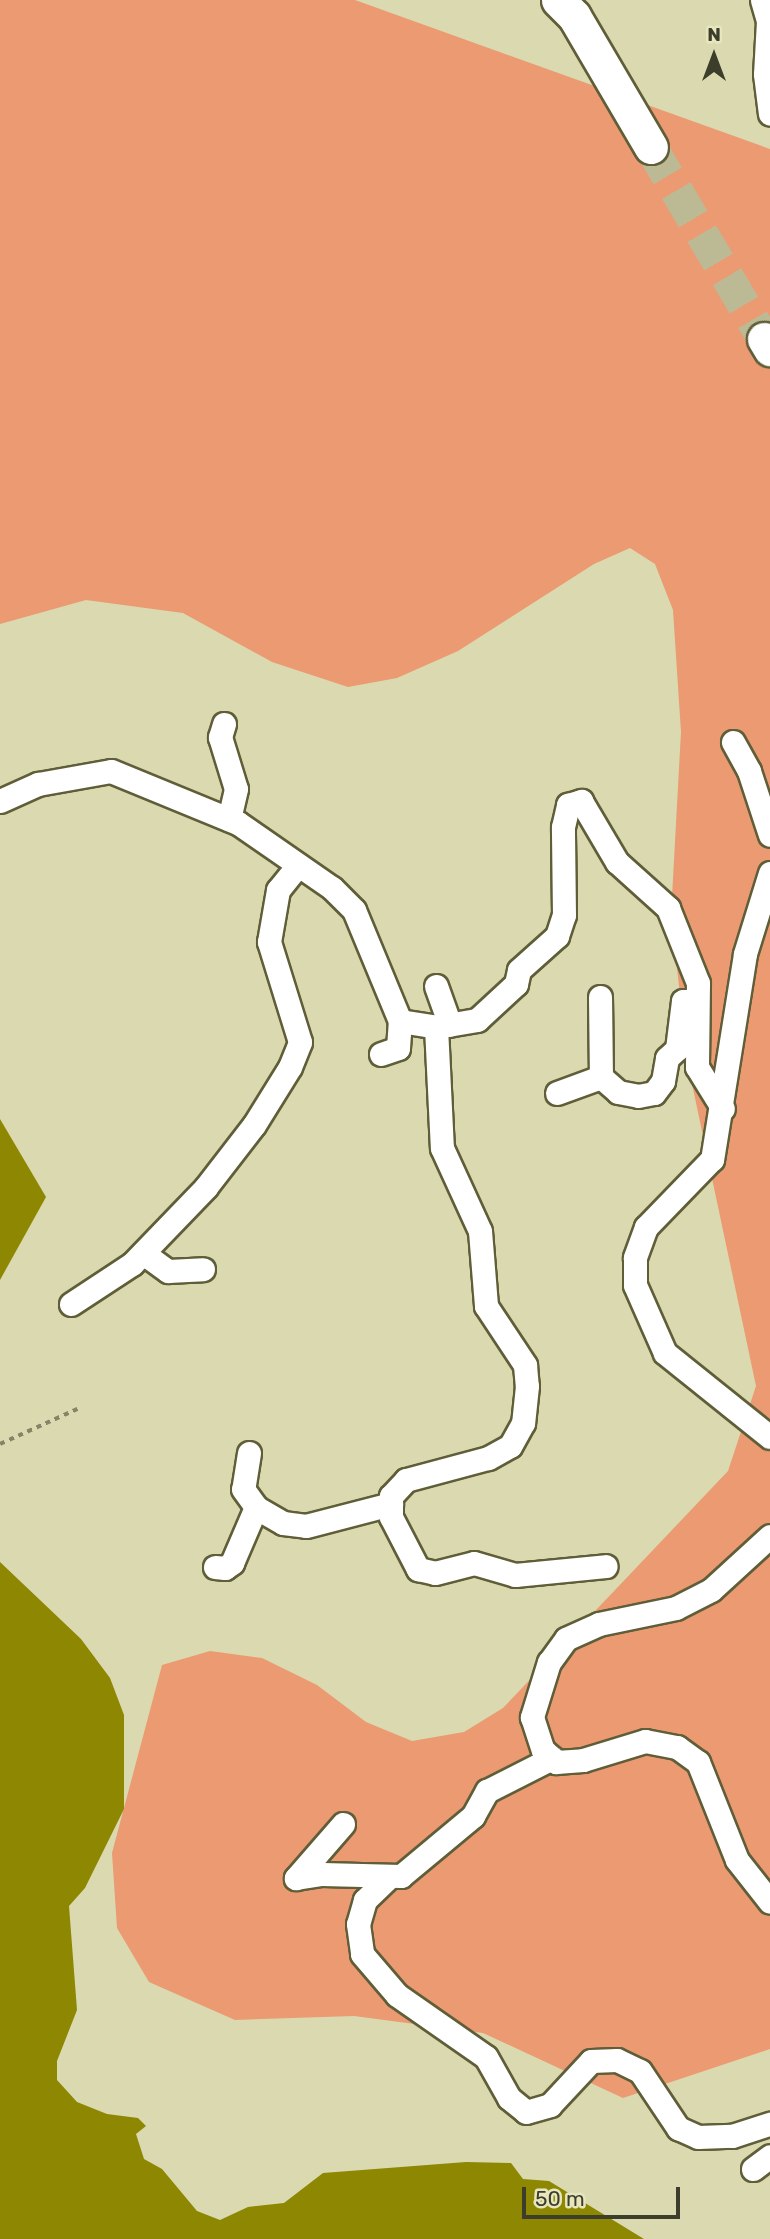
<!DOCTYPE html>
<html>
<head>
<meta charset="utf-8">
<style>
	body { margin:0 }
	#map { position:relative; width:770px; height:2239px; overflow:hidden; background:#dad9af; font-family:Rubik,sans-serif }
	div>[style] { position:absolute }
	.green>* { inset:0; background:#eb9a72 }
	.water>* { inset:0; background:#8d8701 }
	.secondary-tunnel>* { height:33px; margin-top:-16.5px; transform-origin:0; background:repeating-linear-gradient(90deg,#bbba95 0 33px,transparent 0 50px) }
	.path>* { height:3.5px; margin-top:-1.75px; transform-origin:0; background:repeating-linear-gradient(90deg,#858468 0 5px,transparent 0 10px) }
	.roads { filter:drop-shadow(2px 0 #5f5e38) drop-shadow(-2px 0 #5f5e38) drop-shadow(0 2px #5f5e38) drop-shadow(0 -2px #5f5e38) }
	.street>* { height:23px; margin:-11.5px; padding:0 11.5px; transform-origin:11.5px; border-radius:11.5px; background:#fff }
	.secondary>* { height:33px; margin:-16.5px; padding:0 16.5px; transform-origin:16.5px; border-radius:16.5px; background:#fff }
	span { translate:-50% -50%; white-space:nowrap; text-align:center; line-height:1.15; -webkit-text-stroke:7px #e7e6bc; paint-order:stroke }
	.north { position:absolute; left:679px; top:21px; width:70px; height:70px; -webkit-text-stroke:5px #e7e6bc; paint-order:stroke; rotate:0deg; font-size:19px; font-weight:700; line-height:28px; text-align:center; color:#3d3d2c }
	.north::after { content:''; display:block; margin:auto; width:24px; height:32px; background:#3d3d2c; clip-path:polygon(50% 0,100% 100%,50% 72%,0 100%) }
	.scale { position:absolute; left:522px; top:2187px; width:158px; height:32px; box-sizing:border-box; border:4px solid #3d3d2c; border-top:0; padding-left:9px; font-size:21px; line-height:24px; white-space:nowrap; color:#3d3d2c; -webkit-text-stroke:5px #e7e6bc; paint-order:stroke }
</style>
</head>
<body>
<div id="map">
	<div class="green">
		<i style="clip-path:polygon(0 0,355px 0,770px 149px,770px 2049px,623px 2098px,483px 2033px,354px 2016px,235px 2020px,149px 1982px,117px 1928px,112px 1853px,162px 1665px,210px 1651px,262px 1658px,317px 1685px,366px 1722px,412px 1741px,464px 1732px,503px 1708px,728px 1471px,756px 1386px,688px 1065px,671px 915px,681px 732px,673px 610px,655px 564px,630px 548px,594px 564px,458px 651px,397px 678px,348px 687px,272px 662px,183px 613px,86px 600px,0 624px)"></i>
	</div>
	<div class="water">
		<i style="clip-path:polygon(0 1119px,46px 1197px,0 1280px)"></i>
		<i style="clip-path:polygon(0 1562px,81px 1639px,110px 1678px,124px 1715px,124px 1809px,85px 1888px,69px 1906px,77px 2010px,57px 2061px,57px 2080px,77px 2102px,107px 2114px,138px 2118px,146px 2126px,136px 2134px,144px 2159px,162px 2169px,197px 2211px,220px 2220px,248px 2207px,284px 2203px,323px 2173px,466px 2162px,511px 2163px,523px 2179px,549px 2181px,644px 2239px,0 2239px)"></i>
	</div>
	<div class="secondary-tunnel">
		<i style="left:651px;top:147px;width:223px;rotate:59.5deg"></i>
	</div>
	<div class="path">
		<i style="left:0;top:1444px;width:85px;rotate:-24.4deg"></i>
	</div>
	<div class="roads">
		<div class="street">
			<i style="left:762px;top:0;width:22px;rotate:74deg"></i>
			<i style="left:768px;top:21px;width:53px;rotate:93.2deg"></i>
			<i style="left:765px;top:74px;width:40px;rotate:82.9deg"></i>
			<i style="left:224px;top:724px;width:14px;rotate:107deg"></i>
			<i style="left:220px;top:737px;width:54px;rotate:72.9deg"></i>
			<i style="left:236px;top:789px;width:31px;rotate:103deg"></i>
			<i style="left:733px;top:742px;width:33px;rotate:61deg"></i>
			<i style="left:749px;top:771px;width:67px;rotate:71.8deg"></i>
			<i style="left:0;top:801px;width:42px;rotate:-24.1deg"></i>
			<i style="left:38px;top:784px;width:74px;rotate:-10.1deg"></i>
			<i style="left:111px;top:771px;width:137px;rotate:22.3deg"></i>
			<i style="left:238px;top:823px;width:114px;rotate:34.7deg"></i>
			<i style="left:332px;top:888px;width:31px;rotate:45deg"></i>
			<i style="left:354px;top:910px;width:120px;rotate:67.5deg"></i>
			<i style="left:770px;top:873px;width:85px;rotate:107.2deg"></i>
			<i style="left:745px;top:954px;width:208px;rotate:99.1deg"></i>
			<i style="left:712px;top:1159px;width:95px;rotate:134.1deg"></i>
			<i style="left:646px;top:1227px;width:33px;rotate:110deg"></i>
			<i style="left:635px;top:1258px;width:27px;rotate:90deg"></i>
			<i style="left:635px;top:1285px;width:74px;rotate:66.2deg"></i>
			<i style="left:665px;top:1353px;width:134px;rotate:38.7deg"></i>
			<i style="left:436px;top:986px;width:41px;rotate:70.3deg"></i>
			<i style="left:600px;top:997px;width:80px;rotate:89.3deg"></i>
			<i style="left:601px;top:1077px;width:23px;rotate:41deg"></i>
			<i style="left:618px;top:1092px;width:20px;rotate:11deg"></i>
			<i style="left:638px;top:1096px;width:16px;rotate:-11deg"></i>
			<i style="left:654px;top:1093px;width:15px;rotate:-53deg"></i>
			<i style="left:663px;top:1081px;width:23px;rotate:-80deg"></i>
			<i style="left:667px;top:1058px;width:13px;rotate:-42deg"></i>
			<i style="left:677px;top:1049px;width:48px;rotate:-82.9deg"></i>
			<i style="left:683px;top:1001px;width:14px"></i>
			<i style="left:436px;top:1027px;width:121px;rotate:87.2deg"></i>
			<i style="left:442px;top:1148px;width:91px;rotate:65.4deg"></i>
			<i style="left:480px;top:1231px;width:75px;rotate:85.4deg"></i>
			<i style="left:486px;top:1306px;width:71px;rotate:56.5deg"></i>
			<i style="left:525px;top:1365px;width:21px;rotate:85deg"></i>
			<i style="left:527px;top:1386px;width:37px;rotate:96deg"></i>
			<i style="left:523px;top:1423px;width:26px;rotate:119deg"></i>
			<i style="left:510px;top:1446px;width:25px;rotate:151deg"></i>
			<i style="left:488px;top:1458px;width:85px;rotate:165deg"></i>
			<i style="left:406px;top:1480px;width:22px;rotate:133deg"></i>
			<i style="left:391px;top:1496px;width:21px;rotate:90deg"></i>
			<i style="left:391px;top:1517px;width:59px;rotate:62.6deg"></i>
			<i style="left:418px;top:1569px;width:17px;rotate:13deg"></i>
			<i style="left:435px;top:1573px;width:40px;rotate:-14.4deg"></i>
			<i style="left:474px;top:1563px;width:43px;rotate:16.3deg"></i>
			<i style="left:515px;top:1575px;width:91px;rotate:-5.6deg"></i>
			<i style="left:381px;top:1054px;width:18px;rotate:-19deg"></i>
			<i style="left:398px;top:1048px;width:27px;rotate:-86deg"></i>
			<i style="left:400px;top:1021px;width:36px;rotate:9deg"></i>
			<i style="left:436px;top:1027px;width:42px;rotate:-9.7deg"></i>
			<i style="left:477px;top:1020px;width:53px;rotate:-42.7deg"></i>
			<i style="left:516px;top:984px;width:14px;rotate:-78deg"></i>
			<i style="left:519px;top:970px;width:51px;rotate:-41.8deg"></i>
			<i style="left:557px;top:936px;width:22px;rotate:-72deg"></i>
			<i style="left:564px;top:915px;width:88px;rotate:-90.7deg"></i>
			<i style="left:563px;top:827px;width:23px;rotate:-77deg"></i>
			<i style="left:568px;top:805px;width:14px;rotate:-17deg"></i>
			<i style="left:581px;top:801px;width:71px;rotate:59.5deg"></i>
			<i style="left:617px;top:862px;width:69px;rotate:42deg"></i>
			<i style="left:668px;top:908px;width:81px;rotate:68.2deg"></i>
			<i style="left:698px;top:983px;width:84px;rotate:90.7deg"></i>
			<i style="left:697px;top:1067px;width:49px;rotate:58.2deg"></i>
			<i style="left:557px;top:1093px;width:47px;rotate:-20deg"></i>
			<i style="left:143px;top:1253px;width:31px;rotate:36deg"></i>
			<i style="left:168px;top:1271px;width:35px;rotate:-3deg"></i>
			<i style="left:71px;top:1304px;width:73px;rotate:-33.3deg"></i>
			<i style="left:132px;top:1264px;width:107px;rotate:-46.1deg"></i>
			<i style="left:206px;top:1187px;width:78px;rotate:-52.3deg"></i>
			<i style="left:254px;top:1125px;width:68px;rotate:-58.2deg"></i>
			<i style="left:290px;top:1067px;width:27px;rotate:-68deg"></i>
			<i style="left:300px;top:1042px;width:105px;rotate:-107.2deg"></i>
			<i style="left:269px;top:942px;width:53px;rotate:-80.2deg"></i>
			<i style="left:278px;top:890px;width:32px;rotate:-51deg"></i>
			<i style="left:249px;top:1453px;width:36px;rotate:99deg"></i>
			<i style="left:243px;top:1489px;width:24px;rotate:54deg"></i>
			<i style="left:257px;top:1508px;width:30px;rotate:30deg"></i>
			<i style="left:283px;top:1523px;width:23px;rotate:7deg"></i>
			<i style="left:306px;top:1526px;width:88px;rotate:-14.5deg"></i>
			<i style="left:770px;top:1536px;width:80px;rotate:137.5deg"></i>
			<i style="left:711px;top:1590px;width:39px;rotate:153deg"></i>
			<i style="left:676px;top:1608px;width:79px;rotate:168.3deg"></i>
			<i style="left:599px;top:1624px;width:36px;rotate:156deg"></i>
			<i style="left:566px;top:1639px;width:29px;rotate:126deg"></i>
			<i style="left:549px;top:1662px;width:58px;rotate:107.2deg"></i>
			<i style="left:532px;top:1717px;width:35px;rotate:72deg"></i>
			<i style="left:543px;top:1750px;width:18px;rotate:43deg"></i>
			<i style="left:556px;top:1762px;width:27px;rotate:-4deg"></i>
			<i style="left:583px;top:1760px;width:65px;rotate:-17deg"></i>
			<i style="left:645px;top:1741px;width:33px;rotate:11deg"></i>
			<i style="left:677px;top:1747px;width:26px;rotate:36deg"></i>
			<i style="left:698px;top:1762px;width:105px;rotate:68.3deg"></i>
			<i style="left:737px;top:1860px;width:53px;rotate:51.8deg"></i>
			<i style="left:215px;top:1567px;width:10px;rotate:6deg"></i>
			<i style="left:225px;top:1568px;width:9px;rotate:-36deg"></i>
			<i style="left:232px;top:1563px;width:61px;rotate:-66.8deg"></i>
			<i style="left:343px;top:1824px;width:72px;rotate:131deg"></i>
			<i style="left:296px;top:1878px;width:26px;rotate:-9deg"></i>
			<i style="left:322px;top:1874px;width:79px;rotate:1.5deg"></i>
			<i style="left:401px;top:1876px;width:94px;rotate:-39.8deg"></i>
			<i style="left:473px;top:1816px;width:29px;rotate:-61deg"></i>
			<i style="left:487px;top:1791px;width:73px;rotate:-26.9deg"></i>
			<i style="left:390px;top:1876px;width:35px;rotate:136deg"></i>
			<i style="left:365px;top:1900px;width:25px;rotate:106deg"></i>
			<i style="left:358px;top:1924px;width:30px;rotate:82deg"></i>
			<i style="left:362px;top:1954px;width:54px;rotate:49.5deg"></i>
			<i style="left:397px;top:1995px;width:108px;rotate:34.9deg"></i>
			<i style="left:486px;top:2057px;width:47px;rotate:60.7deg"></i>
			<i style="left:509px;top:2098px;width:22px;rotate:39deg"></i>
			<i style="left:526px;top:2112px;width:25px;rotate:-16deg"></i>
			<i style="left:550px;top:2105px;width:60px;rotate:-47deg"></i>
			<i style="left:591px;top:2061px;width:26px;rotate:-2deg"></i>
			<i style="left:617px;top:2060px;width:25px;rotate:26deg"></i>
			<i style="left:640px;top:2071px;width:69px;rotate:56.3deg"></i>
			<i style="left:678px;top:2128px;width:22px;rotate:24deg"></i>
			<i style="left:698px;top:2137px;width:34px;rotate:-2deg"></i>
			<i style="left:732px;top:2136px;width:40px;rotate:-18deg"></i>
			<i style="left:753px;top:2169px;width:21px;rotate:-37deg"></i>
		</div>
		<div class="secondary">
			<i style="left:558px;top:0;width:23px;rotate:45deg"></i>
			<i style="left:574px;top:16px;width:152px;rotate:59.6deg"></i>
			<i style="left:764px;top:339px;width:12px;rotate:59deg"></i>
		</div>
	</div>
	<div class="north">N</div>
	<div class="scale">50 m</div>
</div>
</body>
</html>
